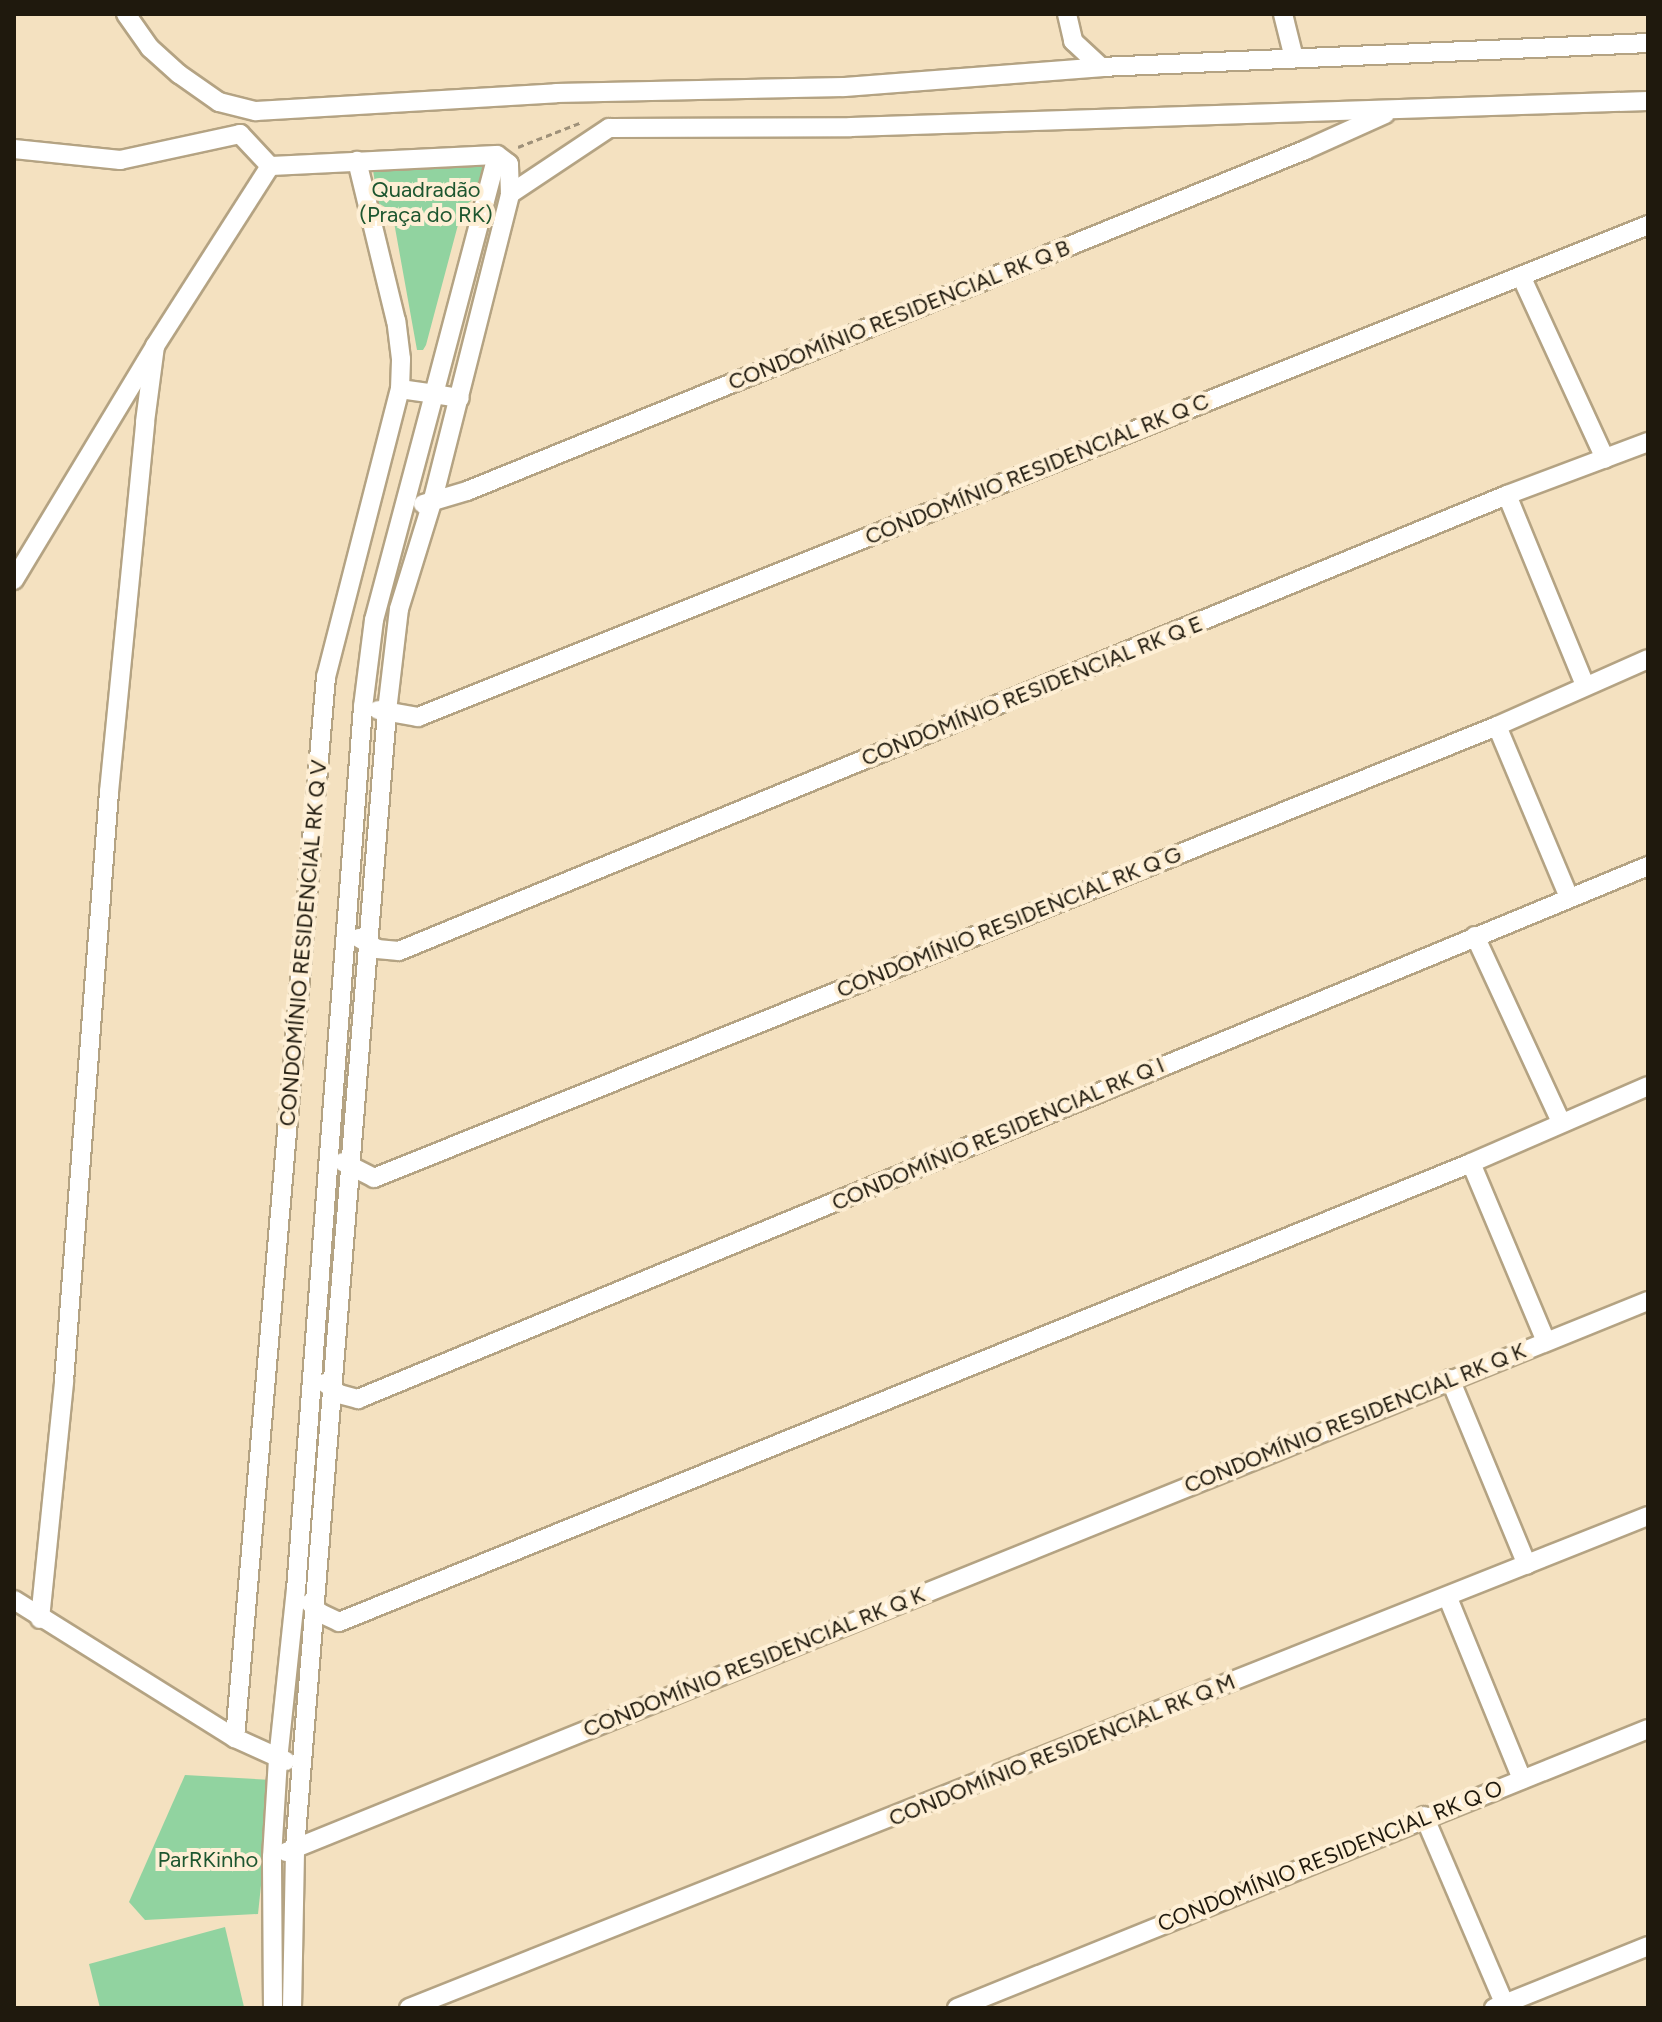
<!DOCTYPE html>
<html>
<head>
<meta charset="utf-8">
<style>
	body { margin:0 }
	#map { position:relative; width:1662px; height:2022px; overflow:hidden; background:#f4e1c0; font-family:Figtree,sans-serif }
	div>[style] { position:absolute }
	.green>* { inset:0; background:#91d3a0 }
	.path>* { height:3px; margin-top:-1.5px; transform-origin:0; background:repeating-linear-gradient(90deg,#9f9179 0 6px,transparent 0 10px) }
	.roads { filter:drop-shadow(2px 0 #b4a383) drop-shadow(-2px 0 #b4a383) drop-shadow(0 2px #b4a383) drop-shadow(0 -2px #b4a383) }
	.minor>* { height:18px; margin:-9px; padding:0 9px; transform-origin:9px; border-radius:9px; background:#fff }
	span { translate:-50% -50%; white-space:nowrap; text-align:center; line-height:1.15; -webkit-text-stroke:8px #feefd5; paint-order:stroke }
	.park-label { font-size:22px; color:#1d562f }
	.street-label { font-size:22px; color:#1f190d }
	.frame { position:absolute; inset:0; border:16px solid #1f190d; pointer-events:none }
</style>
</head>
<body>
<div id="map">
	<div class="green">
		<i style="clip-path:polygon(479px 163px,486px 169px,481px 195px,463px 206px,426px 345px,423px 350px,417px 350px,392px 211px,378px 203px,373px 170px)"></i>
		<i style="clip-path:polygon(185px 1775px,272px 1780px,258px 1914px,145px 1920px,129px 1902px)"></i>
		<i style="clip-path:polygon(225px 1927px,244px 2007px,100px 2008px,89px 1964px)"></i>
	</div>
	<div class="path">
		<i style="left:518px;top:147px;width:69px;rotate:-21.3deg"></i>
	</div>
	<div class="roads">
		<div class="minor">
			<i style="left:126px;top:14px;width:42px;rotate:54.8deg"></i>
			<i style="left:150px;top:48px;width:39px;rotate:42deg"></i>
			<i style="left:179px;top:74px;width:49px;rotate:35deg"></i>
			<i style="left:219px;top:102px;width:38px;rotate:14deg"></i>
			<i style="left:256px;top:111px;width:301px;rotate:-3.4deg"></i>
			<i style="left:556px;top:93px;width:288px;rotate:-1.2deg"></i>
			<i style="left:844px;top:87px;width:258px;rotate:-4.4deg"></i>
			<i style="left:1067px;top:14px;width:28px;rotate:77deg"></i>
			<i style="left:1073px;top:41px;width:38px;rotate:43deg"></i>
			<i style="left:1101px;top:67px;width:548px;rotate:-2.51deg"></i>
			<i style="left:1283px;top:14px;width:45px;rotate:76deg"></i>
			<i style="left:14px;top:149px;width:107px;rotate:5.9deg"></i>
			<i style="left:120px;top:160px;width:123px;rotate:-12.2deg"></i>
			<i style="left:240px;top:134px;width:44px;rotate:46.8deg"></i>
			<i style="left:510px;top:194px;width:119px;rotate:-33.7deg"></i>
			<i style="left:609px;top:128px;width:242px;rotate:-0.2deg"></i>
			<i style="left:851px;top:127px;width:797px;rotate:-1.87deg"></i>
			<i style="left:1521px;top:276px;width:201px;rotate:65.3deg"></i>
			<i style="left:400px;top:389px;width:34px;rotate:8deg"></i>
			<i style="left:434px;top:394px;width:247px;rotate:-75.2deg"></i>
			<i style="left:1507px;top:495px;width:205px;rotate:67.7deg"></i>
			<i style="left:423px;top:504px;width:46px;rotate:-16.5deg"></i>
			<i style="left:467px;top:491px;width:905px;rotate:-22.14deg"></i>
			<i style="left:1305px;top:150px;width:88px;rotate:-24.2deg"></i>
			<i style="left:14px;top:580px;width:273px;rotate:-58.9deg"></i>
			<i style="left:155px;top:346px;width:214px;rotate:-57.4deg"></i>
			<i style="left:270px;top:166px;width:227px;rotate:-2.8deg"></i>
			<i style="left:378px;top:710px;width:41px;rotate:9.9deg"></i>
			<i style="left:418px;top:717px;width:1325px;rotate:-21.8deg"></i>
			<i style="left:1497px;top:726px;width:186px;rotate:67.2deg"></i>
			<i style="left:1475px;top:936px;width:205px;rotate:65.2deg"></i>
			<i style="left:359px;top:938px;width:21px;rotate:31deg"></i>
			<i style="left:377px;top:949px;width:22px;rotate:5deg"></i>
			<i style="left:399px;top:951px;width:1198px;rotate:-22.37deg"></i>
			<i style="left:1507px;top:495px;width:151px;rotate:-20.6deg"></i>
			<i style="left:343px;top:1162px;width:35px;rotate:27deg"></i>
			<i style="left:374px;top:1178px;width:1211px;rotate:-21.92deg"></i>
			<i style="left:1497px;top:726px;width:165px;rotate:-23.9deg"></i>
			<i style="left:1471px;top:1163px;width:193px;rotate:67.2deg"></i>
			<i style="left:1450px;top:1379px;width:201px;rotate:67.5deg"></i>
			<i style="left:325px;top:1383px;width:18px;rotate:38deg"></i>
			<i style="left:339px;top:1394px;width:20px;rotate:15deg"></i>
			<i style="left:358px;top:1399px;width:1396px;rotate:-22.45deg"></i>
			<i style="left:1448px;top:1598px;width:196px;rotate:67.8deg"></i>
			<i style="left:14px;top:1600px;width:261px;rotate:32deg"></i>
			<i style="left:235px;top:1738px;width:56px;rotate:24.3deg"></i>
			<i style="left:310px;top:1603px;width:14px;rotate:45deg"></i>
			<i style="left:320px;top:1613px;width:21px;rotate:25deg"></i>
			<i style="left:339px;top:1622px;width:1222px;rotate:-22.07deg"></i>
			<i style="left:1471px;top:1163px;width:193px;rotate:-23.5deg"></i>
			<i style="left:40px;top:1619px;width:239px;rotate:-84.2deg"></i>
			<i style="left:64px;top:1381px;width:591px;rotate:-85.63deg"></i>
			<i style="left:109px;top:792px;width:372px;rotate:-84.4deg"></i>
			<i style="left:145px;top:422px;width:77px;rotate:-82.5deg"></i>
			<i style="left:235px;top:1738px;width:1065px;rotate:-85.1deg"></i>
			<i style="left:326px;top:677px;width:297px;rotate:-75.6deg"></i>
			<i style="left:400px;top:389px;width:30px;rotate:-88deg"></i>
			<i style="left:401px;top:359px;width:38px;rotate:-97deg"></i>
			<i style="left:396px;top:321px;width:165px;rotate:-103.7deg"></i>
			<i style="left:1424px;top:1816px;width:203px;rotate:66.8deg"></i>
			<i style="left:286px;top:1852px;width:1469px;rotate:-22.03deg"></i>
			<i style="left:273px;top:2008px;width:151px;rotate:-90.4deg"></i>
			<i style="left:272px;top:1857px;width:97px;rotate:-86.5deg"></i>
			<i style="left:278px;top:1760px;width:171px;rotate:-84deg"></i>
			<i style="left:296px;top:1590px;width:886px;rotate:-85.66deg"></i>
			<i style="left:363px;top:707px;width:88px;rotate:-82.8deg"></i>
			<i style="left:374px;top:620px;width:234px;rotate:-75.1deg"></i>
			<i style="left:434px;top:394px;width:26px;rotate:9deg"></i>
			<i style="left:292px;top:2008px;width:160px;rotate:-88.9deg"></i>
			<i style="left:295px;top:1848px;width:1141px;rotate:-85.37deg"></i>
			<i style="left:387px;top:711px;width:103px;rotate:-83.3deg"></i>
			<i style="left:399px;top:609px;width:115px;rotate:-72.8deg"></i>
			<i style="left:433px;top:499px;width:315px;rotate:-75.8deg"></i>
			<i style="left:510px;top:194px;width:30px;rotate:-92deg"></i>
			<i style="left:509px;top:164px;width:15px;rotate:-143deg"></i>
			<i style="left:409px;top:2008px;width:1333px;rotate:-21.66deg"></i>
			<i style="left:957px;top:2008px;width:745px;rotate:-21.99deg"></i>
			<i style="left:1494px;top:2008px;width:166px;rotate:-21.9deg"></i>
		</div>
	</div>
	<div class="park-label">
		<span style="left:426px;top:202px">Quadradão<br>(Praça do RK)</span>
		<span style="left:208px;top:1860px">ParRKinho</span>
	</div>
	<div class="street-label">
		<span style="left:899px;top:315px;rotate:-22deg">CONDOMÍNIO RESIDENCIAL RK Q B</span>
		<span style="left:1037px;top:469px;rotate:-22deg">CONDOMÍNIO RESIDENCIAL RK Q C</span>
		<span style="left:1032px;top:691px;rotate:-22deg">CONDOMÍNIO RESIDENCIAL RK Q E</span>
		<span style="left:1009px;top:922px;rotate:-22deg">CONDOMÍNIO RESIDENCIAL RK Q G</span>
		<span style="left:303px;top:943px;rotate:-85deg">CONDOMÍNIO RESIDENCIAL RK Q V</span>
		<span style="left:998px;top:1134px;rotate:-23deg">CONDOMÍNIO RESIDENCIAL RK Q I</span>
		<span style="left:1355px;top:1418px;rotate:-22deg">CONDOMÍNIO RESIDENCIAL RK Q K</span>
		<span style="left:754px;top:1662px;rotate:-22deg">CONDOMÍNIO RESIDENCIAL RK Q K</span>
		<span style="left:1062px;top:1750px;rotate:-22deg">CONDOMÍNIO RESIDENCIAL RK Q M</span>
		<span style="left:1330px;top:1856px;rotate:-22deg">CONDOMÍNIO RESIDENCIAL RK Q O</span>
	</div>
	<div class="frame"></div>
</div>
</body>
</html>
